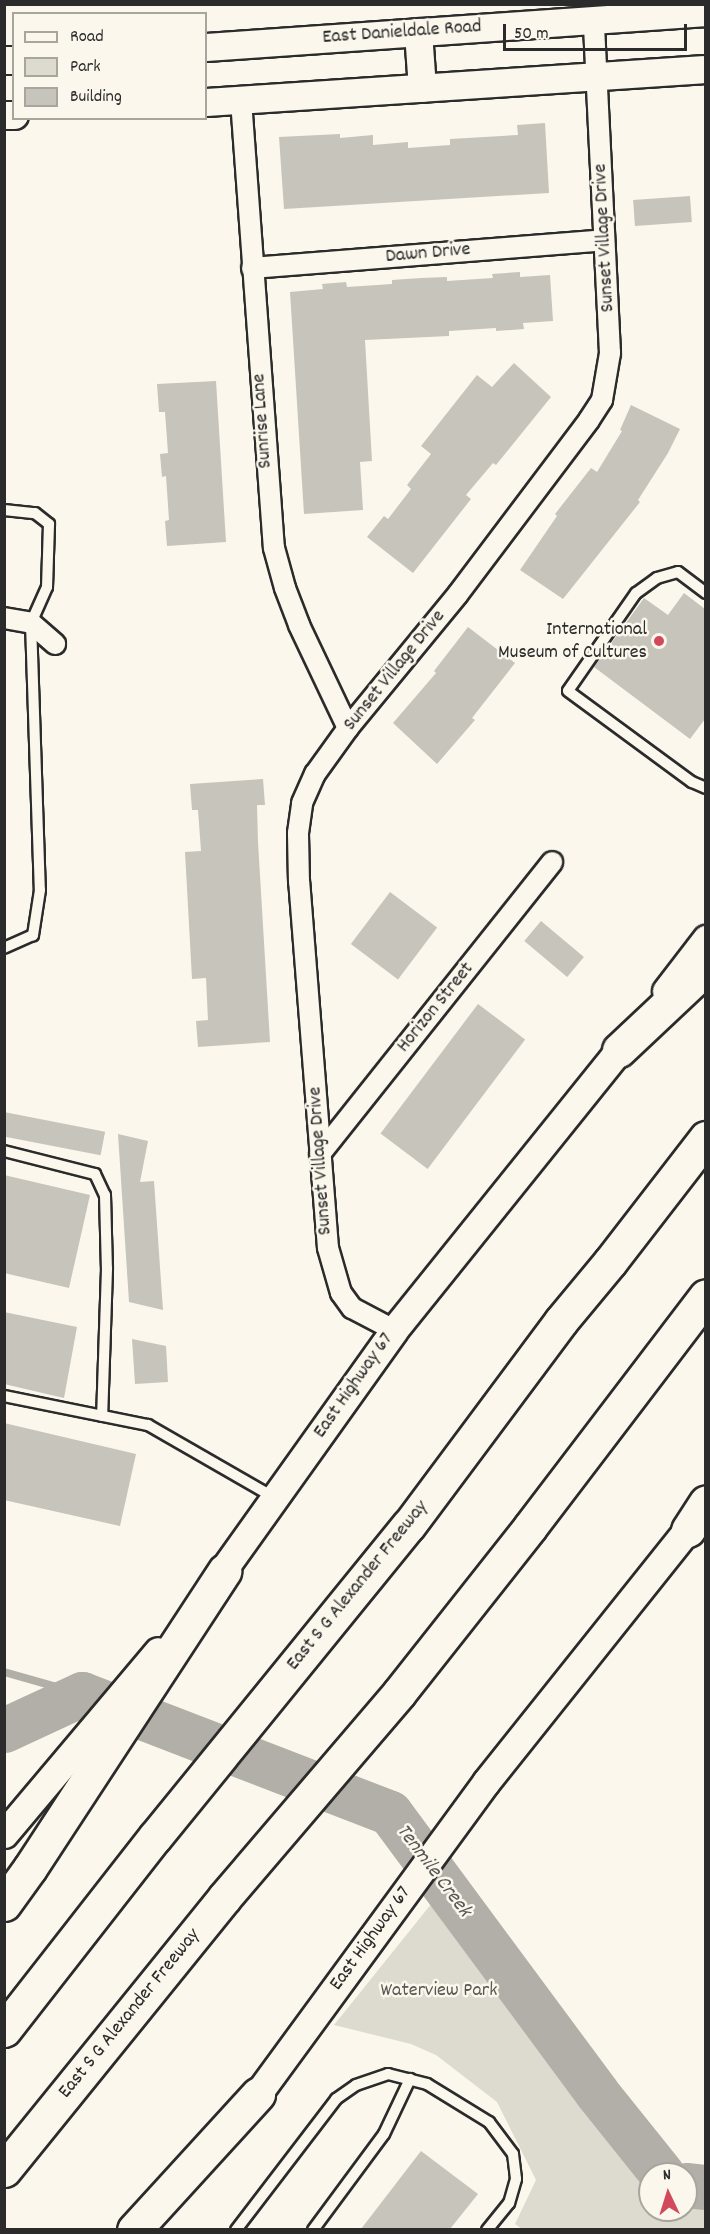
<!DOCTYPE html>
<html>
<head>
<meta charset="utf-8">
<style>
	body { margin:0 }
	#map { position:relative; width:710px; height:2234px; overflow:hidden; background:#fbf7ec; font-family:Dekko,sans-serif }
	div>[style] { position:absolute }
	.green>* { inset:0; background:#dddad0 }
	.stream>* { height:8px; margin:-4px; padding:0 4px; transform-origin:4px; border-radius:4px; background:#b1afa7 }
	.river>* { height:45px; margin:-22.5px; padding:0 22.5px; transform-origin:22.5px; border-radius:22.5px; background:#b1afa7 }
	.building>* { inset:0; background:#c7c4bc; transform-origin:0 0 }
	.roads { filter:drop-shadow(2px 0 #2b2b2b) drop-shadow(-2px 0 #2b2b2b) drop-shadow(0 2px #2b2b2b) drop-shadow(0 -2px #2b2b2b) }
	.lane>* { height:10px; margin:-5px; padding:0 5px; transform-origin:5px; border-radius:5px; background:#fbf7ec }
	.street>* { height:20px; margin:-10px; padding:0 10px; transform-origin:10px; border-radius:10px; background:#fbf7ec }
	.secondary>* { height:27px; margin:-13.5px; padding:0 13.5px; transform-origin:13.5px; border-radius:13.5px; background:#fbf7ec }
	.highway>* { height:33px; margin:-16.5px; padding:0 16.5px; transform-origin:16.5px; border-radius:16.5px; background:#fbf7ec }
	.dots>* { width:16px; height:16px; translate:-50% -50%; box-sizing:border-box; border:3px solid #fbf7ec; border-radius:50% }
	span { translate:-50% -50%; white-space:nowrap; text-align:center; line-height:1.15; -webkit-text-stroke:5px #fbf7ec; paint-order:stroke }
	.street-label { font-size:20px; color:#2b2b2b }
	.poi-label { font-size:20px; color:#2b2b2b }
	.right { translate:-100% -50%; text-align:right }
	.park-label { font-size:20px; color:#585754 }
	.water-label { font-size:21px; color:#5a5956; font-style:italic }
	.frame { position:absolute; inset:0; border:6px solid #2b2b2b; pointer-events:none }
	.legend { position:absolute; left:12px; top:12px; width:195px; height:108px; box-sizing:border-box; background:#fbf7ec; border:2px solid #a8a59f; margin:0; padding:8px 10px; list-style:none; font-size:18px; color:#2b2b2b }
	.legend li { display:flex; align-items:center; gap:12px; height:30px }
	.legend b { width:30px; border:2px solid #a8a59f }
	.north { position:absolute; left:638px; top:2162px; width:60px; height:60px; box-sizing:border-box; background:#fbf7ec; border:2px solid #a8a59f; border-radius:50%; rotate:356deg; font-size:16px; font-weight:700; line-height:24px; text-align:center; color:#2b2b2b }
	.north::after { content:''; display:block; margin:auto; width:21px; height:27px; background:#d1495b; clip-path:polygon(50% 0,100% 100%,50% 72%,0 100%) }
	.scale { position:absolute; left:503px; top:24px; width:184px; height:27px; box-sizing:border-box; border:3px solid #2b2b2b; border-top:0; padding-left:8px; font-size:18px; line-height:21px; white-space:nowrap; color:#2b2b2b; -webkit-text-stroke:4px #fbf7ec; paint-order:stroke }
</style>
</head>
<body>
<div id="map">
	<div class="green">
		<i style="clip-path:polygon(440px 1893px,656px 2174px,650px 2174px,650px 2210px,686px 2210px,686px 2192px,705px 2194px,705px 2229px,522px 2229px,515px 2224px,536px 2180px,497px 2102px,436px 2055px,411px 2044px,334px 2025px)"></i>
	</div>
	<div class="stream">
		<i style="left:4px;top:1672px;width:81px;rotate:15.8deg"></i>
	</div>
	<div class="river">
		<i style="left:4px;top:1730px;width:86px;rotate:-24.8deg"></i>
		<i style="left:82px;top:1694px;width:330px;rotate:21.1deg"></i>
		<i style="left:390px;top:1813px;width:348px;rotate:53.5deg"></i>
		<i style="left:597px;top:2093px;width:104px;rotate:51.3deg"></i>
		<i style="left:686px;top:2185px;width:20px;rotate:6deg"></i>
	</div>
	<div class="building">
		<i style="clip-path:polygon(545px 123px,549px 193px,284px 209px,279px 137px,340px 134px,340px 138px,373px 135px,373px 145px,408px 142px,408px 148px,450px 145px,450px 139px,518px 135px,517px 125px)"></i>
		<i style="left:690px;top:196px;width:26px;height:57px;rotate:86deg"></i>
		<i style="clip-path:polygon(520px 272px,520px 277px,550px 275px,553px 321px,523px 323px,524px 329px,496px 331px,496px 328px,449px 331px,449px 336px,365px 340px,372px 461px,360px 462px,363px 510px,304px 514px,290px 292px,323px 289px,322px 284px,346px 282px,347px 287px,392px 284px,392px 280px,421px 278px,447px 277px,447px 281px,493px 278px,492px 274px)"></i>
		<i style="clip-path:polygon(514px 363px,551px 397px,496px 465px,493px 463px,466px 495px,471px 499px,413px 573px,367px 537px,384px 516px,388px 519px,411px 489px,407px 485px,431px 454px,421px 446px,477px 375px,492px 387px)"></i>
		<i style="clip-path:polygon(216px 381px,226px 542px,167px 546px,165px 521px,169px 520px,166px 476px,162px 477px,160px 454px,168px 453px,165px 412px,159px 412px,157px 384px)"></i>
		<i style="clip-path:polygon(631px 405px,680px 429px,668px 453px,638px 500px,640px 502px,563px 599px,520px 570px,557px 516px,555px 514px,591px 468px,597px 472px,622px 431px,620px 430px)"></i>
		<i style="clip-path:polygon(684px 593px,705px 609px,705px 719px,690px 739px,594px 667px,644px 598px,668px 615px)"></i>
		<i style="clip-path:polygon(468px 627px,515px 663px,472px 718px,475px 720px,437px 764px,393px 723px,436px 673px,434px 671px)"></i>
		<i style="clip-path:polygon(263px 779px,265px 805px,257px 805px,258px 842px,270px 1042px,198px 1047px,196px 1021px,208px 1020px,206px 978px,192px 979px,185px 852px,201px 851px,198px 810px,192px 810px,190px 784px)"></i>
		<i style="left:390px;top:892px;width:59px;height:65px;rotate:37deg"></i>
		<i style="left:541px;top:921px;width:56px;height:26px;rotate:40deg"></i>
		<i style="left:478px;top:1004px;width:59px;height:162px;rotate:37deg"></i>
		<i style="left:4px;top:1112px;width:103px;height:24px;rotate:11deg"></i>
		<i style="clip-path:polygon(118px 1134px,148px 1141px,140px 1182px,154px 1181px,163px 1310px,129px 1302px)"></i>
		<i style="clip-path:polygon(4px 1175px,90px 1195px,69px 1288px,4px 1273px)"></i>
		<i style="clip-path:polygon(4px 1312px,77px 1327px,64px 1398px,4px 1384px)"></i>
		<i style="clip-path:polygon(132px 1339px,166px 1346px,168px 1382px,135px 1384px)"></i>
		<i style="clip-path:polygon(4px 1423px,136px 1454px,120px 1526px,4px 1500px)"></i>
		<i style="clip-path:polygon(421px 2151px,478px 2194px,450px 2229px,361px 2229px)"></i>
	</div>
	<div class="roads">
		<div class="lane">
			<i style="left:4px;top:510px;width:31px;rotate:6deg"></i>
			<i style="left:35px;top:513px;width:18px;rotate:38deg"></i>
			<i style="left:49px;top:524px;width:63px;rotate:91.8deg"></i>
			<i style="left:47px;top:587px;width:39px;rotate:114deg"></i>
			<i style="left:31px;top:623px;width:267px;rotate:88.1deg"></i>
			<i style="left:40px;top:890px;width:46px;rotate:98.8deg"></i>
			<i style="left:33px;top:935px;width:32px;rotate:156deg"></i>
			<i style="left:706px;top:593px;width:35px;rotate:-143deg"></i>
			<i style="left:678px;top:572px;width:22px;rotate:164deg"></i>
			<i style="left:657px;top:578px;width:26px;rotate:144deg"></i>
			<i style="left:636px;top:593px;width:119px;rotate:124.8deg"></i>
			<i style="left:568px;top:691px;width:154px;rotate:36.3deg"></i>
			<i style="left:692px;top:782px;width:15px;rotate:23deg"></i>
			<i style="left:4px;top:1151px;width:94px;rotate:14.2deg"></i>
			<i style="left:95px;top:1174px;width:23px;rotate:65deg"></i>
			<i style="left:105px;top:1195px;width:74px;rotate:88.5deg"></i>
			<i style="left:107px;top:1269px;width:147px;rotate:91.9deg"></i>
			<i style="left:4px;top:1396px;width:147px;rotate:11.4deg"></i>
			<i style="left:148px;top:1425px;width:146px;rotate:29.9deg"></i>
			<i style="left:236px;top:2230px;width:165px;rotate:-52.6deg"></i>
			<i style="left:336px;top:2099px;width:24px;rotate:-35deg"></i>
			<i style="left:356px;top:2085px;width:34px;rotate:-19deg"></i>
			<i style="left:388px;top:2074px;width:40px;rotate:14.4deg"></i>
			<i style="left:427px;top:2084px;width:73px;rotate:31.5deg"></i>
			<i style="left:489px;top:2122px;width:40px;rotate:53deg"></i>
			<i style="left:513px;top:2154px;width:25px;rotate:83deg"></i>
			<i style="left:516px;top:2179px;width:25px;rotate:106deg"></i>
			<i style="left:509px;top:2203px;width:35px;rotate:129deg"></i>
			<i style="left:313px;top:2230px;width:119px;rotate:-53.5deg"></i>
			<i style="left:384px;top:2134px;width:61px;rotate:-64.7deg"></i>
		</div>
		<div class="street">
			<i style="left:241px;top:100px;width:449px;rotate:85.8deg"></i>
			<i style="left:274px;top:548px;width:41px;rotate:74.6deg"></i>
			<i style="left:285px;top:588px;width:40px;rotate:69deg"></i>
			<i style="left:299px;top:625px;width:114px;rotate:64.6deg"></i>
			<i style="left:252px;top:268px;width:353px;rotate:-4.5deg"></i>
			<i style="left:4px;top:618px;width:27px;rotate:10deg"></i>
			<i style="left:31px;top:623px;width:32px;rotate:41deg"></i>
			<i style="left:320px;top:1154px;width:373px;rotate:-51.5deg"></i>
			<i style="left:394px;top:1330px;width:47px;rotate:-152.4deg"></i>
			<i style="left:352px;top:1308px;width:19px;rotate:-126deg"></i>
			<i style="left:341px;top:1293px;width:47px;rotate:-106.1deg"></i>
			<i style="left:328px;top:1248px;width:367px;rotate:-94.5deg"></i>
			<i style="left:299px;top:882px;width:49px;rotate:-91.2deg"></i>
			<i style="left:298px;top:833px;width:30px;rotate:-82deg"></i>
			<i style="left:302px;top:803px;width:32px;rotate:-66deg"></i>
			<i style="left:315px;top:774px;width:57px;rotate:-54.3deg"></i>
			<i style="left:348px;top:728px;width:173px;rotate:-50.6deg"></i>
			<i style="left:458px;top:594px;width:218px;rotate:-53deg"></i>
			<i style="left:589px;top:420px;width:24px;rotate:-57deg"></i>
			<i style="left:602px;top:400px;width:48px;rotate:-80.3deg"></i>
			<i style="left:610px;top:353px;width:333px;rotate:-92.8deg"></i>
		</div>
		<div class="secondary">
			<i style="left:418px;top:32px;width:56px;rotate:85.9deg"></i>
			<i style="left:206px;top:47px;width:501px;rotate:-4deg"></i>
			<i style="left:4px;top:60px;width:10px"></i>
			<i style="left:206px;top:102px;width:501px;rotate:-3.78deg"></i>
			<i style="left:4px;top:115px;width:10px"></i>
			<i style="left:666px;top:991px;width:66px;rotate:-52.4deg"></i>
			<i style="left:211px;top:1587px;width:315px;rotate:-54.5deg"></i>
			<i style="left:394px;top:1330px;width:378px;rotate:-51.2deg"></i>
			<i style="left:4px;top:1834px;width:239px;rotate:-49.9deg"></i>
			<i style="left:246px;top:2110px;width:406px;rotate:-53.8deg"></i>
			<i style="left:486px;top:1782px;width:344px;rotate:-51.4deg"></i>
		</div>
		<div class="highway">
			<i style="left:619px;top:1050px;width:120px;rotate:-43.3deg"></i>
			<i style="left:688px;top:1530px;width:33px;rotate:-57deg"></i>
			<i style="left:4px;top:1904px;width:44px;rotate:-54.2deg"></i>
			<i style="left:30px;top:1868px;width:355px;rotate:-56.8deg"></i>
			<i style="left:4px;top:2030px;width:245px;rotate:-52deg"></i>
			<i style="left:155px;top:1837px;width:402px;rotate:-50.9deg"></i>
			<i style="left:409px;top:1525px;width:254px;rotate:-53.3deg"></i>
			<i style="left:561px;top:1321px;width:77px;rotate:-50.3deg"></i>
			<i style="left:610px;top:1262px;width:157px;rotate:-52.3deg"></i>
			<i style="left:4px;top:2170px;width:350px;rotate:-51deg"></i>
			<i style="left:224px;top:1898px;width:270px;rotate:-49.5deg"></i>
			<i style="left:399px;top:1693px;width:211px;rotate:-51.7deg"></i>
			<i style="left:530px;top:1527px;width:290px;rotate:-52.7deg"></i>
			<i style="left:134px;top:2230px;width:184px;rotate:-47.6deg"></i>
		</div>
	</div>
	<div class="dots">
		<i style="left:659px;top:641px;background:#d1495b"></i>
	</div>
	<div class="street-label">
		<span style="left:402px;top:33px;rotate:-4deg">East Danieldale Road</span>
		<span style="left:605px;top:238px;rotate:-93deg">Sunset Village Drive</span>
		<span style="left:428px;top:254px;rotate:-5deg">Dawn Drive</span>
		<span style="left:263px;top:421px;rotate:-94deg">Sunrise Lane</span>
		<span style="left:395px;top:671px;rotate:-51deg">Sunset Village Drive</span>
		<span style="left:436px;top:1008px;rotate:-51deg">Horizon Street</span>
		<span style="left:321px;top:1161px;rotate:-94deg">Sunset Village Drive</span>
		<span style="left:354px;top:1386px;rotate:-55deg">East Highway 67</span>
		<span style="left:358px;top:1586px;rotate:-51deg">East S G Alexander Freeway</span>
		<span style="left:371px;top:1939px;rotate:-54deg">East Highway 67</span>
		<span style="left:130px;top:2014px;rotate:-51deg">East S G Alexander Freeway</span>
	</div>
	<div class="poi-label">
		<span class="right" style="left:647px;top:642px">International<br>Museum of Cultures</span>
	</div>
	<div class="park-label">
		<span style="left:439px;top:1991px">Waterview Park</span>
	</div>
	<div class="water-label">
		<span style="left:433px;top:1871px;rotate:53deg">Tenmile Creek</span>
	</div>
	<div class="frame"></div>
	<ul class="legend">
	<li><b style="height:8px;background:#fbf7ec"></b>Road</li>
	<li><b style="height:16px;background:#dddad0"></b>Park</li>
	<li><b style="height:16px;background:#c7c4bc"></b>Building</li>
	</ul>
	<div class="north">N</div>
	<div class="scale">50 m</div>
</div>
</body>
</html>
